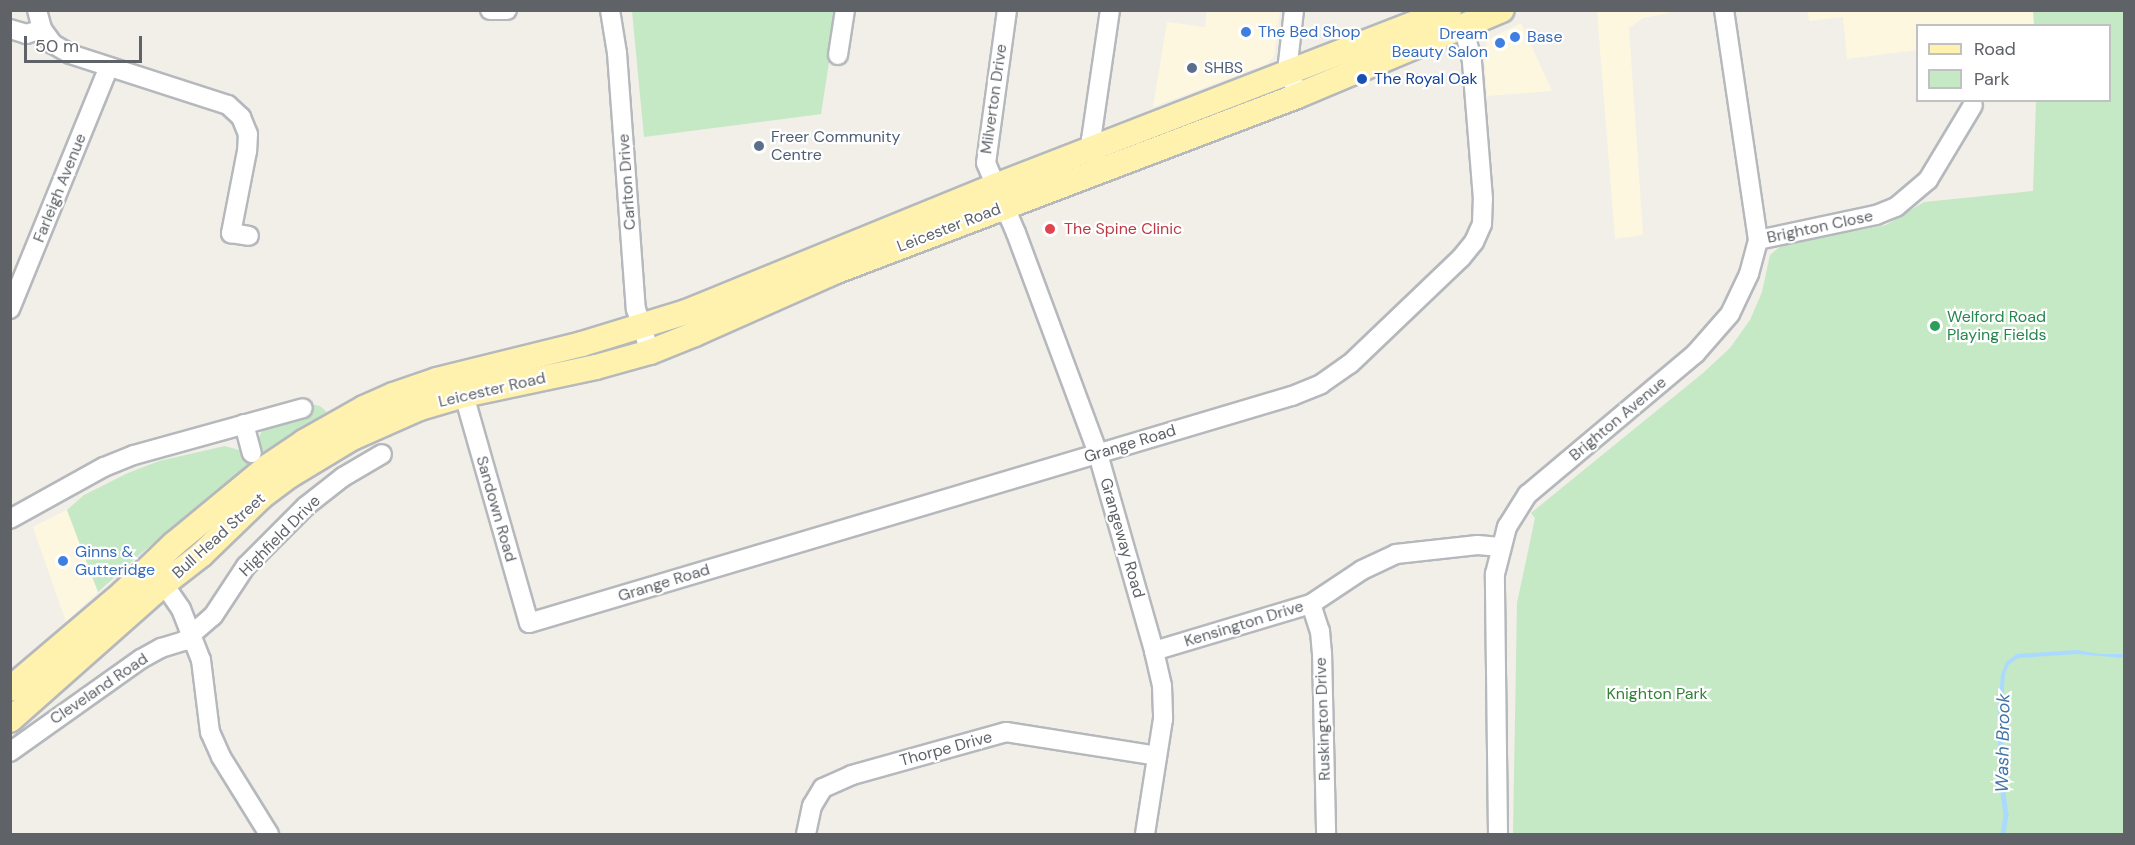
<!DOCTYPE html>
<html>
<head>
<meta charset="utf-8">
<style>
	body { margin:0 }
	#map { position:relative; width:2135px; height:845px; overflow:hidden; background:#f1efe8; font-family:"DM Sans",sans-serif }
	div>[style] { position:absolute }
	.commercial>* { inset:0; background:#fef7e0 }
	.green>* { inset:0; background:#c5e8c5 }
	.water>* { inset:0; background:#aadaff }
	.stream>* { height:4.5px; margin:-2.25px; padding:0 2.25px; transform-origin:2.25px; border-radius:2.25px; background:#aadaff }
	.roads { filter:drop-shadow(2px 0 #b5b8bc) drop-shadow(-2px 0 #b5b8bc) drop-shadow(0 2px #b5b8bc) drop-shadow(0 -2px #b5b8bc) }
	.minor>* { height:18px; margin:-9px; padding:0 9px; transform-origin:9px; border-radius:9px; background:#fff }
	.major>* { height:24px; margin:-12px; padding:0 12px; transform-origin:12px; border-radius:12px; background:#fff2af }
	.dots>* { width:16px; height:16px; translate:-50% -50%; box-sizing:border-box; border:3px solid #fff; border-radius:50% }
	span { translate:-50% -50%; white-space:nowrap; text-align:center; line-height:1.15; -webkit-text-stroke:4.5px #fff; paint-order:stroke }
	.shop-label { font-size:16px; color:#366cbe }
	.left { translate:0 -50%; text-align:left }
	.right { translate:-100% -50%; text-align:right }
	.service-label { font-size:16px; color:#4e5e75 }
	.transit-label { font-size:16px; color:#164399 }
	.street-label { font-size:16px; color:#5f6368 }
	.health-label { font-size:16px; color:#be3a42 }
	.leisure-label { font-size:16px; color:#27864d }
	.park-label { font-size:16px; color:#348238 }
	.water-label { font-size:18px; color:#4174aa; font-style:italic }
	.frame { position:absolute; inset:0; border:12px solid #5f6368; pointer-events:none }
	.legend { position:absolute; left:1916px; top:24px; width:195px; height:78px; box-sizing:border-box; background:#fff; border:2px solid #bfc1c3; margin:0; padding:8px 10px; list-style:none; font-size:18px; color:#5f6368 }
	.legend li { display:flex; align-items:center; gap:12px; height:30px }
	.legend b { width:30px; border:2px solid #bfc1c3 }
	.scale { position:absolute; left:24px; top:36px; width:118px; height:27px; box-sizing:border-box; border:3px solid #5f6368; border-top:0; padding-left:8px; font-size:18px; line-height:21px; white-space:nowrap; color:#5f6368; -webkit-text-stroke:4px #fff; paint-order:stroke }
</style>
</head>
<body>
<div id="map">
	<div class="commercial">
		<i style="clip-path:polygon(1667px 10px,1669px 13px,1643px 18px,1629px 28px,1643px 235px,1615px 239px,1597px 11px)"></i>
		<i style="clip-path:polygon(1207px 11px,1280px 11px,1274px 56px,1267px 64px,1153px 107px,1167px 22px,1205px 27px)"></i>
		<i style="clip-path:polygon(1808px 11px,2033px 11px,2034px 25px,1918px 26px,1917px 50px,1847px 59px,1843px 17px,1809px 21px)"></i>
		<i style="clip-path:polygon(1521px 23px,1552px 91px,1487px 96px,1484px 53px,1487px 40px)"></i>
		<i style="clip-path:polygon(67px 510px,98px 592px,66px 622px,33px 527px)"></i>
	</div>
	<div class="green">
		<i style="clip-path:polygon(632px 11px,837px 11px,821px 114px,644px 137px)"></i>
		<i style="clip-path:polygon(2033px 11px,2124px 11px,2124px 834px,1513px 834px,1517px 603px,1535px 518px,1531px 513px,1703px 373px,1730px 348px,1750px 320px,1762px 292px,1770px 255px,1781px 246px,1886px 225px,1924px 202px,2033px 191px,2036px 101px,2110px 100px,2110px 26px,2034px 25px)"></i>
		<i style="clip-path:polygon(304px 402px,320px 406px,327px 412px,261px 454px,259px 438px,262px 430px)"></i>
		<i style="clip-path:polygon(225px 446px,259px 456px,139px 555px,98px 592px,67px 510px,84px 495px,128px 473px,159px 461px)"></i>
	</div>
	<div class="water">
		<i style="clip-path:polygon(2077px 650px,2100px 654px,2124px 654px,2124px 658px,2077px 654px,2019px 658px,2009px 664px,2005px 674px,2003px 703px,1998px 709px,2001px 675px,2006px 662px,2017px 654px)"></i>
	</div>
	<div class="stream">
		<i style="left:2001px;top:700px;width:71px;rotate:90.8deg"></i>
		<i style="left:2000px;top:771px;width:44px;rotate:82.2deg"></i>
		<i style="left:2006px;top:815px;width:19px;rotate:99deg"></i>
	</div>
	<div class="roads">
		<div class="minor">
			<i style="left:37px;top:10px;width:20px;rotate:75deg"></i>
			<i style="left:42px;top:29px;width:19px;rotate:54deg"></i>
			<i style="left:53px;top:44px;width:20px;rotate:30deg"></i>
			<i style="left:70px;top:54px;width:166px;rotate:17.9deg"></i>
			<i style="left:228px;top:105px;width:18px;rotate:43deg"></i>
			<i style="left:241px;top:117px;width:18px;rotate:68deg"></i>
			<i style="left:248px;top:134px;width:17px;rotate:93deg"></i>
			<i style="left:247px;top:151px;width:84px;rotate:101deg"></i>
			<i style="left:231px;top:233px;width:18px;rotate:9deg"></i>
			<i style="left:490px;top:10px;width:17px"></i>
			<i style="left:610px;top:10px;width:44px;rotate:80.8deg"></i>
			<i style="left:617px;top:53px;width:257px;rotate:85.8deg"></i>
			<i style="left:636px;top:309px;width:45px;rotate:72deg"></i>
			<i style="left:1007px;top:10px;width:154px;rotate:97.8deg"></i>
			<i style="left:986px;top:163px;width:76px;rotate:66.8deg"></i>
			<i style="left:1016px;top:233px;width:236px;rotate:69.6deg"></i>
			<i style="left:1098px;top:454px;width:205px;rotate:74.1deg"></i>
			<i style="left:1154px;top:651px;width:36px;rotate:77deg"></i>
			<i style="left:1162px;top:686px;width:33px;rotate:88deg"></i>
			<i style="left:1163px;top:719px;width:116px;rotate:98.9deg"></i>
			<i style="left:1294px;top:10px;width:53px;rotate:96.5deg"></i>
			<i style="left:1288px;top:63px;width:34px;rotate:75deg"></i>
			<i style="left:10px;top:29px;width:17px;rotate:17deg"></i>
			<i style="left:26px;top:34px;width:17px;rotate:-17deg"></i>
			<i style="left:838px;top:55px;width:46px;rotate:-81.2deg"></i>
			<i style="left:1097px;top:159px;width:20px;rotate:-108deg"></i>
			<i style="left:1091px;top:140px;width:131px;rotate:-81.7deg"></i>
			<i style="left:1758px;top:240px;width:121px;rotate:-12deg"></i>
			<i style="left:1876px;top:215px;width:22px;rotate:-22deg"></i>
			<i style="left:1896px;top:207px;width:42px;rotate:-40.2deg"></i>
			<i style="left:1928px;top:180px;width:87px;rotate:-59deg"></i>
			<i style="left:10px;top:309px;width:261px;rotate:-67.8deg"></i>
			<i style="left:464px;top:395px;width:237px;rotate:74.1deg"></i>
			<i style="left:529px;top:623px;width:796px;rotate:-16.57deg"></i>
			<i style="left:1292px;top:396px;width:31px;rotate:-22deg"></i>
			<i style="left:1321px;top:384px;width:35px;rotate:-35deg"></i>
			<i style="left:1350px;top:364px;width:153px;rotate:-43.7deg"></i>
			<i style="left:1461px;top:258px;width:21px;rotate:-51deg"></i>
			<i style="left:1474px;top:242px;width:20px;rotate:-66deg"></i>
			<i style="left:1482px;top:224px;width:25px;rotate:-88deg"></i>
			<i style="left:1483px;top:199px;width:138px;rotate:-94.6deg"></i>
			<i style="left:1472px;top:61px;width:34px;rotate:-104deg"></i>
			<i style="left:244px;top:424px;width:30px;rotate:75deg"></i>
			<i style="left:10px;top:519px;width:107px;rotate:-29deg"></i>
			<i style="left:104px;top:467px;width:32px;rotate:-22deg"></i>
			<i style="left:134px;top:455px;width:175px;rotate:-15.5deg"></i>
			<i style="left:157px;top:574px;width:42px;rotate:55.6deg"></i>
			<i style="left:181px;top:609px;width:55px;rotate:68.6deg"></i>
			<i style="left:201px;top:660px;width:73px;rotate:82.9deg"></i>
			<i style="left:210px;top:732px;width:27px;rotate:66deg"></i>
			<i style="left:221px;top:757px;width:91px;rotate:58.1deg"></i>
			<i style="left:1311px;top:604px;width:28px;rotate:72deg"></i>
			<i style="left:1320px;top:631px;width:21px;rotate:85deg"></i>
			<i style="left:1322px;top:652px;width:182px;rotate:88.7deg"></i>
			<i style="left:1154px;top:651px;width:164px;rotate:-16.7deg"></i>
			<i style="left:1311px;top:604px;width:61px;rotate:-33.7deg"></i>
			<i style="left:1362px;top:570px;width:38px;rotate:-25deg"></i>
			<i style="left:1396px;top:554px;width:82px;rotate:-6.3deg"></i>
			<i style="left:1478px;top:545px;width:22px;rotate:5deg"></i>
			<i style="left:10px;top:752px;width:161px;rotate:-35.4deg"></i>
			<i style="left:141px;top:659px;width:23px;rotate:-29deg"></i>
			<i style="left:161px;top:648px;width:24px;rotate:-17deg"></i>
			<i style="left:184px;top:641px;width:38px;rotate:-41deg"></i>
			<i style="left:213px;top:616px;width:60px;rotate:-56.6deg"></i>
			<i style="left:246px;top:566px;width:85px;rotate:-45deg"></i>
			<i style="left:306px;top:506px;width:47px;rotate:-38.1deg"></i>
			<i style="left:343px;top:477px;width:45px;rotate:-30.5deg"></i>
			<i style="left:806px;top:834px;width:29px;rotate:-78deg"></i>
			<i style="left:812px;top:806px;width:21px;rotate:-59deg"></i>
			<i style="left:823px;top:788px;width:32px;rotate:-24deg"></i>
			<i style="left:852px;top:775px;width:160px;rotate:-15.6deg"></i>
			<i style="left:1006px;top:732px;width:153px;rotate:9deg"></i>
			<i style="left:1498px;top:834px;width:260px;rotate:-90.7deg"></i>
			<i style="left:1495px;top:574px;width:49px;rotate:-75.7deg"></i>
			<i style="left:1507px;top:527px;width:39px;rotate:-58deg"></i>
			<i style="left:1528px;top:494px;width:218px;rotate:-40deg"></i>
			<i style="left:1695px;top:354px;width:53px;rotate:-48.8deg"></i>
			<i style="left:1730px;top:314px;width:44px;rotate:-64.6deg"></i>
			<i style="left:1749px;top:274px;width:35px;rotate:-75deg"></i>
			<i style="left:1758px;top:240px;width:232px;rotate:-98.4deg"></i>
		</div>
		<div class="major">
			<i style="left:10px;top:689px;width:148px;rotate:-40.3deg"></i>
			<i style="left:123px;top:593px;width:71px;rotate:-43.9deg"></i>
			<i style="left:174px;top:544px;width:121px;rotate:-39.6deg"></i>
			<i style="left:267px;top:467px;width:45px;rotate:-34deg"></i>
			<i style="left:304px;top:442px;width:69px;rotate:-29.5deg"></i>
			<i style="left:364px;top:408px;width:32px;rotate:-24deg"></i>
			<i style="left:393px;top:395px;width:46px;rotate:-18.8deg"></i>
			<i style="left:437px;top:380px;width:149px;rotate:-13.9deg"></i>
			<i style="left:582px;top:344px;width:109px;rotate:-17.1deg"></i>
			<i style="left:686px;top:312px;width:334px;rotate:-22.2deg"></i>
			<i style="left:995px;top:186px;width:487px;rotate:-21.2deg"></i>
			<i style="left:10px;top:720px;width:207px;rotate:-41.5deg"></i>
			<i style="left:165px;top:583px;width:46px;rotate:-37.9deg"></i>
			<i style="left:201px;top:555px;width:83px;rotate:-44deg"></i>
			<i style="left:261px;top:497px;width:35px;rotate:-37deg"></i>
			<i style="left:289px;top:476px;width:74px;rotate:-31.1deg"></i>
			<i style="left:352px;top:438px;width:74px;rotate:-23.8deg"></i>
			<i style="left:420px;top:408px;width:46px;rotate:-16.5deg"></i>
			<i style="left:464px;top:395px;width:135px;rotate:-12deg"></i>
			<i style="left:596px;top:367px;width:56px;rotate:-15.5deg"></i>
			<i style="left:650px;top:352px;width:48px;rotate:-21.8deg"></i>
			<i style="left:695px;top:334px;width:152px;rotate:-24deg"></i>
			<i style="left:834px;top:272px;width:495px;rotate:-20.8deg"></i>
			<i style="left:1297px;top:96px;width:222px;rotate:-22.8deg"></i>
		</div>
	</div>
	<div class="dots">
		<i style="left:1246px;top:32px;background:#3f7fe0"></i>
		<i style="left:1515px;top:37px;background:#3f7fe0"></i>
		<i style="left:1500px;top:43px;background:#3f7fe0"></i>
		<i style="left:1192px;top:68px;background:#5c6f8a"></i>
		<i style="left:1362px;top:79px;background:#1a4fb4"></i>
		<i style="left:759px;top:146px;background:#5c6f8a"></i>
		<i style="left:1050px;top:229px;background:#e0444e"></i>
		<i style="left:1935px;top:326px;background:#2e9e5b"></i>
		<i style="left:63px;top:561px;background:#3f7fe0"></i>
	</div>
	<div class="shop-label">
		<span class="left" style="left:1258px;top:32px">The Bed Shop</span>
		<span class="right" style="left:1488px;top:43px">Dream<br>Beauty Salon</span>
		<span class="left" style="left:1527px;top:37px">Base</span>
		<span class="left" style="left:75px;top:561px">Ginns &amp;<br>Gutteridge</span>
	</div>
	<div class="service-label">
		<span class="left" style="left:1204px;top:68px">SHBS</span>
		<span class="left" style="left:771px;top:146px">Freer Community<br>Centre</span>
	</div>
	<div class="transit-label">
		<span class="left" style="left:1374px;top:79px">The Royal Oak</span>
	</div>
	<div class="street-label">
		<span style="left:994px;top:99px;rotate:-82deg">Milverton Drive</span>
		<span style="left:627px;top:182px;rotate:-94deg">Carlton Drive</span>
		<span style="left:60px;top:188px;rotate:-68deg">Farleigh Avenue</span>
		<span style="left:1820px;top:227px;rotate:-12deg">Brighton Close</span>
		<span style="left:949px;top:228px;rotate:-21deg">Leicester Road</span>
		<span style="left:492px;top:390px;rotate:-13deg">Leicester Road</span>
		<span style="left:1618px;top:419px;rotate:-40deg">Brighton Avenue</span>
		<span style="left:1130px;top:444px;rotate:-17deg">Grange Road</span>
		<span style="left:496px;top:509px;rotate:74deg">Sandown Road</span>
		<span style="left:219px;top:536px;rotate:-42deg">Bull Head Street</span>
		<span style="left:280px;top:536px;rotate:-45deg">Highfield Drive</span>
		<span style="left:1122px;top:538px;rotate:74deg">Grangeway Road</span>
		<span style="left:664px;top:583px;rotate:-17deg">Grange Road</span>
		<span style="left:1244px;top:624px;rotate:-17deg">Kensington Drive</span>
		<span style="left:99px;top:689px;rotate:-34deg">Cleveland Road</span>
		<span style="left:1323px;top:719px;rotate:-92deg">Ruskington Drive</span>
		<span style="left:946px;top:749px;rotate:-15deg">Thorpe Drive</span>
	</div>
	<div class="health-label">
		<span class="left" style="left:1064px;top:229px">The Spine Clinic</span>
	</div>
	<div class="leisure-label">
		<span class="left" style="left:1947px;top:326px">Welford Road<br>Playing Fields</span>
	</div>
	<div class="park-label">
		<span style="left:1657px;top:694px">Knighton Park</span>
	</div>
	<div class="water-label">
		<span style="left:2003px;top:743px;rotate:-89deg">Wash Brook</span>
	</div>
	<div class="frame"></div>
	<ul class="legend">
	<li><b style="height:8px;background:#fff2af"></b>Road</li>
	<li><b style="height:16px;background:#c5e8c5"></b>Park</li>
	</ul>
	<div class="scale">50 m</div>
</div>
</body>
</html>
